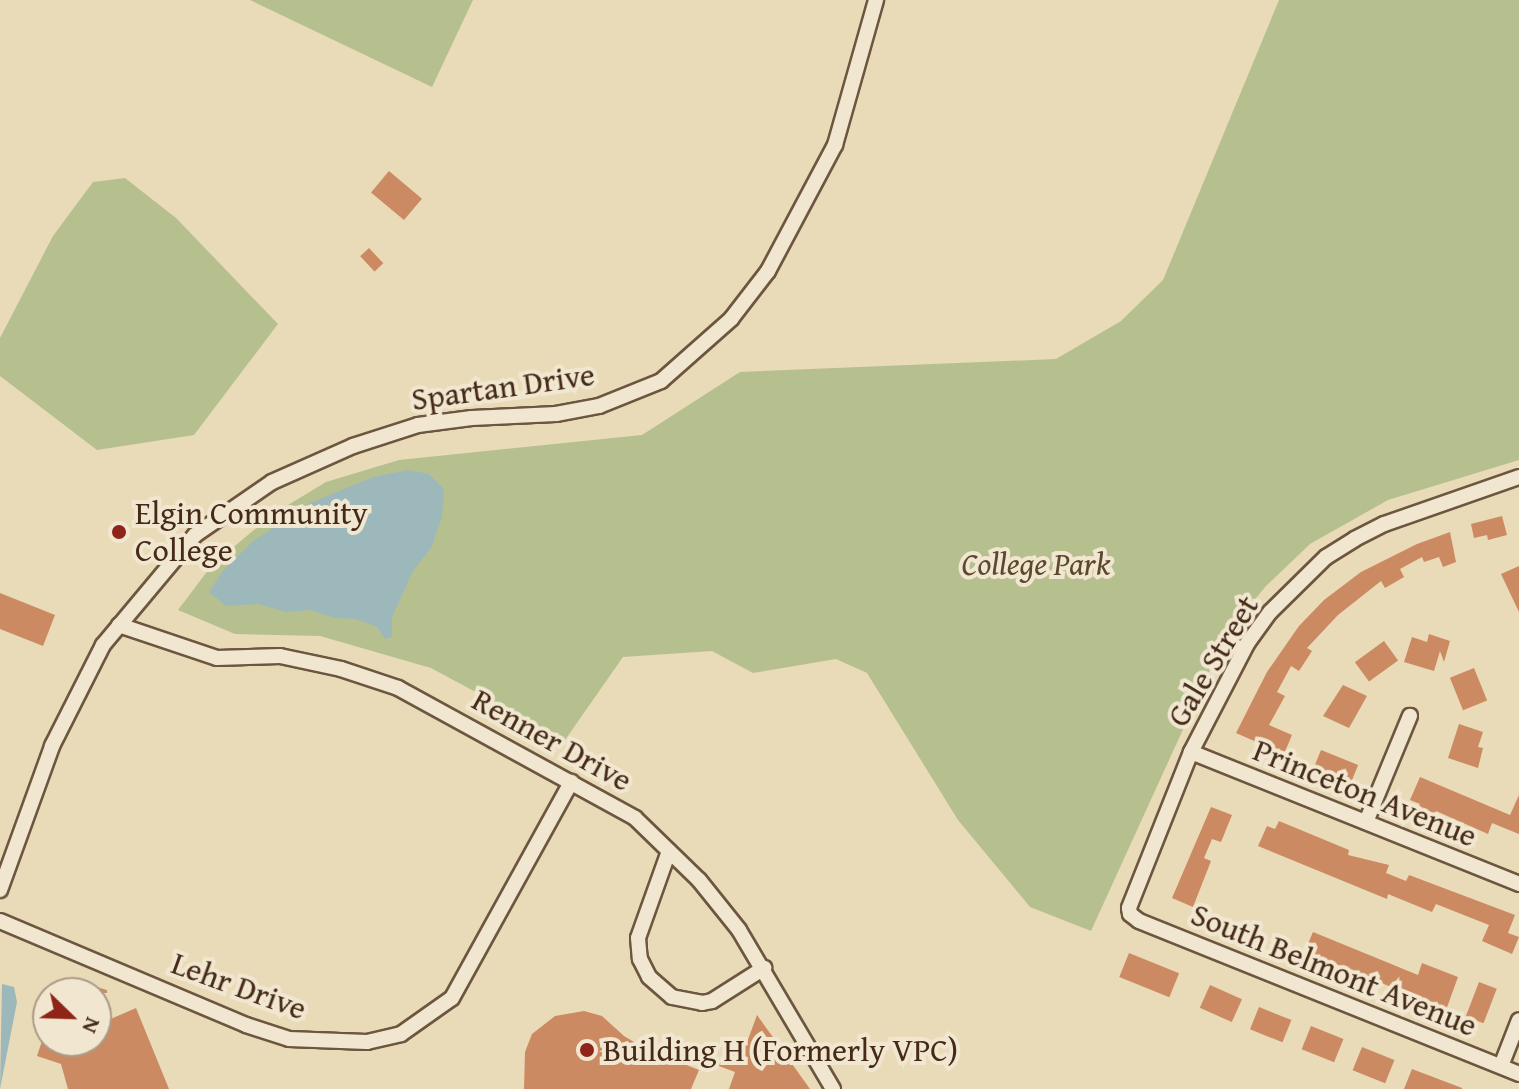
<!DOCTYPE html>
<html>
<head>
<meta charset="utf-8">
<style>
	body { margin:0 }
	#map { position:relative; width:1519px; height:1089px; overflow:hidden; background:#e9dab8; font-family:"Gentium Book Plus",serif }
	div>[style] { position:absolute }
	.green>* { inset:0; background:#b6c08f }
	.water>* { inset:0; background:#9db8ba }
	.building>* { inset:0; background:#cb8a61; transform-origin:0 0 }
	.roads { filter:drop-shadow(2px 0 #6d563f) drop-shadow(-2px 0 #6d563f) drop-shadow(0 2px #6d563f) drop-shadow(0 -2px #6d563f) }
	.street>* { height:14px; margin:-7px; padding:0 7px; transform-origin:7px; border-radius:7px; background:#f1e7d1 }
	.dots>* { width:22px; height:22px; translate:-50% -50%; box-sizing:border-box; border:4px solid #f1e7d1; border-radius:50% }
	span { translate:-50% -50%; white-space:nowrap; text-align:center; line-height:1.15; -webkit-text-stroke:8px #f1e7d1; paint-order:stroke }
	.street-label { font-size:32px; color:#442a17 }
	.poi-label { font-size:32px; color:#442a17 }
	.left { translate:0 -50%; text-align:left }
	.park-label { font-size:32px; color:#5b482f; font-style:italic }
	.north { position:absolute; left:32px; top:977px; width:80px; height:80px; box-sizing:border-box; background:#f1e7d1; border:2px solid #ac9b87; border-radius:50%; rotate:113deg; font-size:22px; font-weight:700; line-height:32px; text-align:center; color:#442a17 }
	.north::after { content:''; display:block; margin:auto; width:28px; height:36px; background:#8f2418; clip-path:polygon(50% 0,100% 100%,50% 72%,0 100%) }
</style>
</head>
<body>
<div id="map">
	<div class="green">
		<i style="clip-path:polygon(250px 0,473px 0,432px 87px)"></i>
		<i style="clip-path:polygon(1279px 0,1519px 0,1519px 460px,1388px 500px,1310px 544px,1266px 586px,1227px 633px,1091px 931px,1030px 907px,958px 820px,867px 673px,836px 659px,753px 673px,712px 651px,623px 657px,565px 740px,431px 668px,320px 636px,235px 634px,178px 610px,212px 565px,273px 514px,326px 482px,399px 460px,642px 435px,740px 372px,1056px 359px,1121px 321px,1163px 280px)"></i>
		<i style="clip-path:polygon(125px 178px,176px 218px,278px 324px,194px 435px,97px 450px,0 376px,0 338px,53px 236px,93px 182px)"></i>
	</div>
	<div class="water">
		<i style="clip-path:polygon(408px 470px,429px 474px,444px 489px,442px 517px,431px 548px,413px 571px,392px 617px,392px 637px,385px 639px,377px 627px,356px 619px,334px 618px,310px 610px,286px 612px,258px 604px,226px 606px,209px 592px,222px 572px,252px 542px,308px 504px,373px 477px)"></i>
		<i style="clip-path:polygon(2px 984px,14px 987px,17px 1002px,0 1089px)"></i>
	</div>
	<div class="building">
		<i style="left:389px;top:171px;width:43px;height:28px;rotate:40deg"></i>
		<i style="left:369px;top:248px;width:21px;height:12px;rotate:47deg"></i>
		<i style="clip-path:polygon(1502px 516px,1507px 535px,1488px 540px,1487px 535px,1474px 538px,1471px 524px)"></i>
		<i style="clip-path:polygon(1450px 532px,1456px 562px,1443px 567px,1439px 557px,1424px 562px,1422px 557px,1400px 569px,1404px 577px,1385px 588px,1381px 581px,1338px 615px,1307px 648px,1312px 651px,1299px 671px,1291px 666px,1277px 692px,1285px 696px,1269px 725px,1292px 735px,1284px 754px,1236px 733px,1267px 672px,1299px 626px,1324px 600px,1361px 572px,1417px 544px)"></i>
		<i style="clip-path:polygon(1519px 566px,1519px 612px,1501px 574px)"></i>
		<i style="clip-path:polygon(0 593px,55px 615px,43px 646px,0 629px)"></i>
		<i style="clip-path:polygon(1429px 634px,1450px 641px,1444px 662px,1440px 651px,1434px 671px,1404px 662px,1412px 637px,1427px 642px)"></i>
		<i style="left:1384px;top:641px;width:24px;height:36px;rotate:54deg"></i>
		<i style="left:1474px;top:668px;width:35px;height:26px;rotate:68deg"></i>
		<i style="clip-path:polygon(1343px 685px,1367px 696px,1349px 728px,1323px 716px)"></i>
		<i style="clip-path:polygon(1459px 724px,1483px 732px,1478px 747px,1483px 748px,1478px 768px,1448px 758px)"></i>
		<i style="left:1321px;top:750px;width:40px;height:18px;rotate:22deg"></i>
		<i style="clip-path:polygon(1420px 777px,1510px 815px,1519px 795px,1519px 834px,1492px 823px,1488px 834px,1436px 811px,1435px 814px,1418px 808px,1420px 804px,1410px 800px)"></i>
		<i style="clip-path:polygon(1211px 807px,1232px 815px,1221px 842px,1212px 839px,1204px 858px,1211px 861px,1193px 907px,1172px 898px)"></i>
		<i style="clip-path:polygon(1279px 821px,1349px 850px,1348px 855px,1389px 865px,1386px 873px,1406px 881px,1409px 875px,1515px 915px,1508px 933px,1519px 937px,1512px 954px,1482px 941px,1489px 925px,1436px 904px,1432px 912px,1388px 894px,1387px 899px,1258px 846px,1267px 826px,1275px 829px)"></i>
		<i style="clip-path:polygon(1313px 932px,1418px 975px,1422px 963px,1458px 977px,1446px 1010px,1305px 951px)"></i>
		<i style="left:1129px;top:953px;width:54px;height:26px;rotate:22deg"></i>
		<i style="clip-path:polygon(78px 982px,107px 990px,107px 993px,74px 993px)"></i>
		<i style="left:1479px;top:982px;width:19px;height:37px;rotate:21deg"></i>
		<i style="left:1210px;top:985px;width:35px;height:25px;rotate:24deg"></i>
		<i style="left:1259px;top:1007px;width:35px;height:24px;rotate:22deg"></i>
		<i style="clip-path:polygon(136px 1008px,169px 1089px,68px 1089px,61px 1064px,37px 1056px,42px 1041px,96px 1041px,96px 1018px,106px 1021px)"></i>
		<i style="clip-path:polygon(584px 1011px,602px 1016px,624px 1036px,644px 1048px,699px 1070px,691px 1089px,524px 1089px,525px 1052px,532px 1034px,555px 1016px)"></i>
		<i style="clip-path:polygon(757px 1015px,810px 1089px,729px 1089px,735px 1072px,716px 1065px,746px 1045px)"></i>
		<i style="left:1311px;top:1026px;width:35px;height:25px;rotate:22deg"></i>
		<i style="left:1362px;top:1047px;width:35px;height:25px;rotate:22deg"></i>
		<i style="clip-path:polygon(1412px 1069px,1462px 1088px,1462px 1089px,1404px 1089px)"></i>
	</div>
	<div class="roads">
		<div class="street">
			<i style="left:1519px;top:477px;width:143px;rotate:160.8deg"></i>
			<i style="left:1384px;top:524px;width:33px;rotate:153deg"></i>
			<i style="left:1355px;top:539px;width:34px;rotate:148deg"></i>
			<i style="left:1326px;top:557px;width:78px;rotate:135.5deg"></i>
			<i style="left:1270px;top:612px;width:39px;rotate:126deg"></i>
			<i style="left:1247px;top:644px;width:122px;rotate:117.4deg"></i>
			<i style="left:1191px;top:752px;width:168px;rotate:111.7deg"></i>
			<i style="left:1129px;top:908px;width:6px;rotate:81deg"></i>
			<i style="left:1130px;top:914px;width:11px;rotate:38deg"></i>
			<i style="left:1139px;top:921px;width:410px;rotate:21.9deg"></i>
			<i style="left:119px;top:625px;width:103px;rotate:18.6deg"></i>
			<i style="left:217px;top:658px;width:63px;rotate:-1.8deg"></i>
			<i style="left:280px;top:656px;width:62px;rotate:12deg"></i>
			<i style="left:341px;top:669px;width:60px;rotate:18.4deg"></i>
			<i style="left:398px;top:688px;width:270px;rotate:28.7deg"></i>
			<i style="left:635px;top:818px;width:89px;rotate:44.1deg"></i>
			<i style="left:699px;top:880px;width:64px;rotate:51.3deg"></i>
			<i style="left:739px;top:930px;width:185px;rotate:59.4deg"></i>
			<i style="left:1191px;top:752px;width:354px;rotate:21.9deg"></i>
			<i style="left:1366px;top:822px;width:115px;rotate:-67.5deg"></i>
			<i style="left:669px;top:851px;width:92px;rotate:109.6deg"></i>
			<i style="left:638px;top:938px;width:21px;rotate:85deg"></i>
			<i style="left:640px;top:959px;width:20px;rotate:63deg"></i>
			<i style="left:649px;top:977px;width:30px;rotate:41deg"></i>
			<i style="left:672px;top:997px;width:31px;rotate:11deg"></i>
			<i style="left:702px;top:1003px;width:10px;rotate:-11deg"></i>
			<i style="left:712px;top:1001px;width:62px;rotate:-32.4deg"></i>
			<i style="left:0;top:890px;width:153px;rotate:-70.1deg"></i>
			<i style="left:52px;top:746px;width:113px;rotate:-63.2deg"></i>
			<i style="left:103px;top:645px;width:143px;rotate:-50.1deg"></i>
			<i style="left:195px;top:535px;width:93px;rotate:-34.5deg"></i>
			<i style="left:272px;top:482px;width:89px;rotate:-24deg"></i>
			<i style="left:353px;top:446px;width:68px;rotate:-17.9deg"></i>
			<i style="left:418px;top:425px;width:54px;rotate:-7.4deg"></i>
			<i style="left:472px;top:418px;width:84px;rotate:-2.7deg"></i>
			<i style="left:556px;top:414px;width:44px;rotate:-10.5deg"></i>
			<i style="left:599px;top:406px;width:67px;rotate:-22deg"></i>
			<i style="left:661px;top:381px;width:94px;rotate:-41.5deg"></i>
			<i style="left:731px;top:319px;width:61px;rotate:-52.4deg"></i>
			<i style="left:768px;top:271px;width:143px;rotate:-62deg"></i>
			<i style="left:835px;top:145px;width:151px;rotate:-74.2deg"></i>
			<i style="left:0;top:921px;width:267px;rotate:22.9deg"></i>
			<i style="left:246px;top:1025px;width:45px;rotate:18deg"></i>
			<i style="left:289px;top:1039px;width:78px;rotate:2.2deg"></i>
			<i style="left:367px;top:1042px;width:35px;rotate:-13deg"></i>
			<i style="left:401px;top:1034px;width:62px;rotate:-35.2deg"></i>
			<i style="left:452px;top:998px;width:247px;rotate:-61.1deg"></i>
			<i style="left:1501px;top:1066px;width:49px;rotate:-68.6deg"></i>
		</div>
	</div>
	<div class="dots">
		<i style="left:119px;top:532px;background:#8f2418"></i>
		<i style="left:587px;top:1050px;background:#8f2418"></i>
	</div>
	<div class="street-label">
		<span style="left:503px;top:387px;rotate:-8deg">Spartan Drive</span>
		<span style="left:1213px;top:661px;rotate:-59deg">Gale Street</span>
		<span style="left:552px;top:740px;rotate:29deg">Renner Drive</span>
		<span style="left:1365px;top:793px;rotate:22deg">Princeton Avenue</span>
		<span style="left:1334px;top:970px;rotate:22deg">South Belmont Avenue</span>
		<span style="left:239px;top:986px;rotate:20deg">Lehr Drive</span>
	</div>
	<div class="poi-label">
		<span class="left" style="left:135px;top:532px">Elgin Community<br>College</span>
		<span class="left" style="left:603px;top:1050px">Building H (Formerly VPC)</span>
	</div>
	<div class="park-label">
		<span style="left:1036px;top:564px">College Park</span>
	</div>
	<div class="north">N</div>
</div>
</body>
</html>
